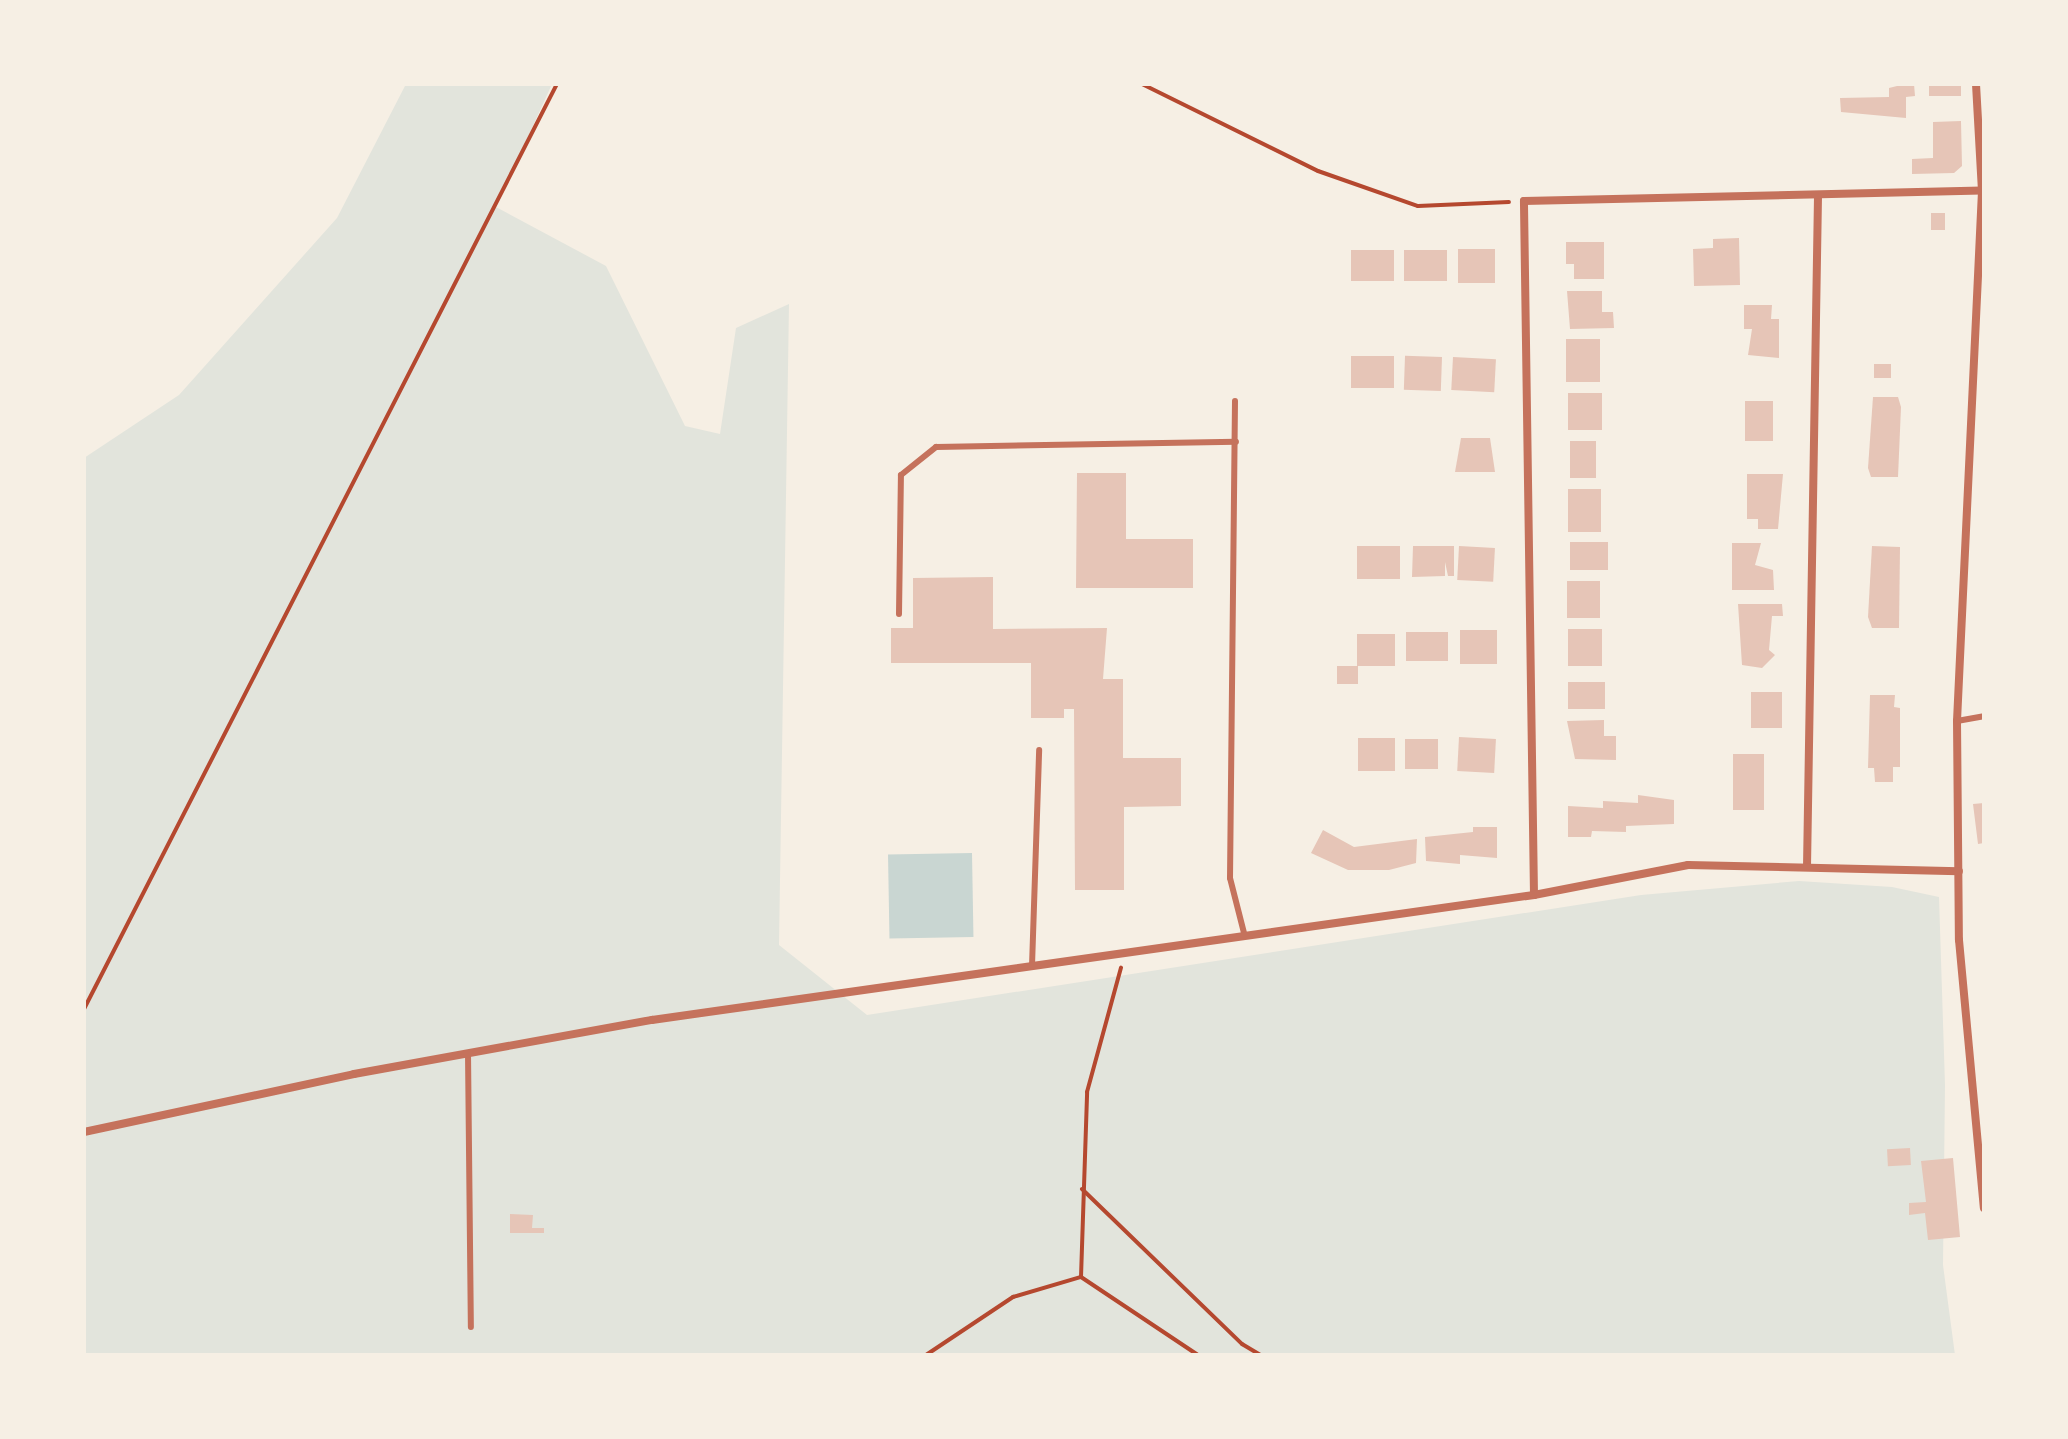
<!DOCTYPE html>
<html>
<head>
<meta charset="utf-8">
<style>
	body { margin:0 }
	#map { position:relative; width:2068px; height:1439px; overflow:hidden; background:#f6efe4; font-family:Montserrat,sans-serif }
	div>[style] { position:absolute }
	.green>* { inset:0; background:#e2e4dc }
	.water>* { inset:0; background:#c9d6d2; transform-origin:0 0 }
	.building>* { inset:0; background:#e6c5b7; transform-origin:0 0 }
	.path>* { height:4px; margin:-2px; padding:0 2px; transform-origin:2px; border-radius:2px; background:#b5482f }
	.service>* { height:6px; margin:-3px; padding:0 3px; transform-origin:3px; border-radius:3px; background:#c5725c }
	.minor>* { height:8px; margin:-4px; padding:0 4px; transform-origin:4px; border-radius:4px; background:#c5725c }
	span { translate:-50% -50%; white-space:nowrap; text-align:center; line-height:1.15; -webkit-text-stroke:8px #f6efe4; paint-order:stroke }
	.frame { position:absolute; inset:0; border:86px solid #f6efe4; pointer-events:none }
</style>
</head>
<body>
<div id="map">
	<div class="green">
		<i style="clip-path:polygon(406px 84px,552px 84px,496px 207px,606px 266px,685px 426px,720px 434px,736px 328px,789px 304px,779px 945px,867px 1015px,1641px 895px,1799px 881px,1892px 887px,1939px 897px,1945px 1085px,1943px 1265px,1955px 1355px,84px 1355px,84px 458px,179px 395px,337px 218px)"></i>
	</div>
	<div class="water">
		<i style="left:972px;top:853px;width:84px;height:84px;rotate:89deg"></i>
	</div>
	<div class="building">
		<i style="clip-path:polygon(1905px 84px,1914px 84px,1915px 96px,1906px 97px,1906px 118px,1841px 112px,1840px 98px,1889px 97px,1889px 88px)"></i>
		<i style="left:1929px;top:84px;width:32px;height:12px"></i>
		<i style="clip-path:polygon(1961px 121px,1962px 166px,1954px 173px,1912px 174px,1912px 159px,1933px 158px,1933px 122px)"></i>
		<i style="left:1945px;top:213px;width:17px;height:14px;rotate:90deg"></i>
		<i style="clip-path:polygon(1739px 238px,1740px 285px,1694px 286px,1693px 249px,1713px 248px,1713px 239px)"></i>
		<i style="clip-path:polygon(1566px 242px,1604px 242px,1604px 279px,1574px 279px,1574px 264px,1566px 264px)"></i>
		<i style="left:1458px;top:249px;width:37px;height:34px"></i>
		<i style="left:1351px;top:250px;width:43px;height:31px"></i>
		<i style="left:1404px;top:250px;width:43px;height:31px"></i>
		<i style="clip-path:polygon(1567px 291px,1602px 291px,1602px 312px,1613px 312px,1614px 328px,1570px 329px)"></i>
		<i style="clip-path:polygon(1744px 305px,1772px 305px,1771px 319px,1779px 319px,1779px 358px,1748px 355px,1752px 329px,1744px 329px)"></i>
		<i style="left:1566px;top:339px;width:34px;height:43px"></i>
		<i style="left:1394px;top:356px;width:32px;height:43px;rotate:90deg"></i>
		<i style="left:1442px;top:357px;width:34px;height:37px;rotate:92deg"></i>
		<i style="left:1453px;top:357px;width:43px;height:33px;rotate:3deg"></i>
		<i style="left:1874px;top:364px;width:17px;height:14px"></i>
		<i style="left:1568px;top:393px;width:34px;height:37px"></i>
		<i style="clip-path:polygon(1873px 397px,1898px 397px,1901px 407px,1898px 477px,1871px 477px,1868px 468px)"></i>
		<i style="left:1745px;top:401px;width:28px;height:40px"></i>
		<i style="clip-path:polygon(1461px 438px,1490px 438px,1495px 472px,1455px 472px)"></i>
		<i style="left:1570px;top:441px;width:26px;height:37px"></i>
		<i style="clip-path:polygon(1077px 473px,1126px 473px,1126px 539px,1193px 539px,1193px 588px,1076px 588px)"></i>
		<i style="clip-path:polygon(1747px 474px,1783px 474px,1778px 529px,1758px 529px,1758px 519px,1747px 519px)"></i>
		<i style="left:1568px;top:489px;width:33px;height:43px"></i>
		<i style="left:1570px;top:542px;width:38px;height:28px"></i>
		<i style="clip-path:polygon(1732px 543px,1761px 543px,1755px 565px,1773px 570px,1774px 590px,1732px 590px)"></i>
		<i style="left:1400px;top:546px;width:33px;height:43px;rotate:90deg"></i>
		<i style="clip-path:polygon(1413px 546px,1454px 546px,1454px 576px,1448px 576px,1445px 562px,1445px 576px,1412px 577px)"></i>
		<i style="left:1459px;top:546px;width:36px;height:34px;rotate:3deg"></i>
		<i style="clip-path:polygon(1872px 546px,1900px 547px,1899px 628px,1872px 628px,1868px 617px)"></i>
		<i style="clip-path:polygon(993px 577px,993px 629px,1107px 628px,1103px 679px,1123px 679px,1123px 758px,1181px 758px,1181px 806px,1124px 807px,1124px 890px,1075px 890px,1074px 709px,1064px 709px,1064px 718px,1031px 718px,1031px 663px,891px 663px,891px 628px,913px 628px,913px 578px)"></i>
		<i style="left:1567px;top:581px;width:33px;height:37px"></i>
		<i style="clip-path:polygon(1738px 604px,1782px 604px,1783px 616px,1772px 616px,1769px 650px,1775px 655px,1762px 668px,1742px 665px)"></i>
		<i style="left:1568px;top:629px;width:34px;height:37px"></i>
		<i style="left:1460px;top:630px;width:37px;height:34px"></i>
		<i style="left:1406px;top:632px;width:42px;height:29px"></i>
		<i style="left:1357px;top:634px;width:38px;height:32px"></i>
		<i style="left:1337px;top:666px;width:21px;height:18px"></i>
		<i style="left:1568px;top:682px;width:37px;height:27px"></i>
		<i style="left:1751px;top:692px;width:31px;height:36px"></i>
		<i style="clip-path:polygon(1870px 695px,1895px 695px,1894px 707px,1900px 708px,1900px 767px,1893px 767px,1893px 782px,1875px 782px,1874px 768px,1868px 768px)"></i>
		<i style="clip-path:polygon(1604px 720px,1604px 736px,1616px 736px,1616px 760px,1575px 759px,1567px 721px)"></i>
		<i style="left:1459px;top:737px;width:37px;height:34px;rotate:3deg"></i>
		<i style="left:1395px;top:738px;width:33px;height:37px;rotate:90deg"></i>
		<i style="left:1405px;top:739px;width:33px;height:30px"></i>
		<i style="left:1733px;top:754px;width:31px;height:56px"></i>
		<i style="clip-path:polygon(1638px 795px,1674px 800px,1674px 824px,1626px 826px,1626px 832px,1592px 831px,1591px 837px,1568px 837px,1568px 806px,1603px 808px,1603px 801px,1638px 803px)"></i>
		<i style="clip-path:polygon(1984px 803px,1984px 843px,1978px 844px,1973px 804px)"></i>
		<i style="clip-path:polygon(1473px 827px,1497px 827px,1497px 858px,1460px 855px,1460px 864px,1426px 861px,1425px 837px,1473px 832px)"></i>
		<i style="clip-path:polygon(1323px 830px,1354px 847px,1417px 839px,1416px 863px,1389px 870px,1348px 870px,1311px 853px)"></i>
		<i style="left:1910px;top:1148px;width:17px;height:23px;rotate:87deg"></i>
		<i style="clip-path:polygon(1953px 1158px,1960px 1237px,1928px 1240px,1925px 1213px,1909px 1215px,1909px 1203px,1926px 1202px,1921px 1161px)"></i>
		<i style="clip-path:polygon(510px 1214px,533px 1215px,532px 1228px,544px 1228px,544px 1233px,510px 1233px)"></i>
	</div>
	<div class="path">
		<i style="left:1142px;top:84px;width:196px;rotate:26.3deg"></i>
		<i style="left:1318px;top:171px;width:106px;rotate:19.3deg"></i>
		<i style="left:1418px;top:206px;width:91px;rotate:-2.5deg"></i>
		<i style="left:84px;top:1009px;width:1039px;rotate:-62.92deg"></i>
		<i style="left:1082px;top:1189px;width:223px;rotate:44.1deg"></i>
		<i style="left:1242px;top:1344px;width:21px;rotate:31deg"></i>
		<i style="left:1081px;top:1277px;width:185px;rotate:-88.1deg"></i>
		<i style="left:1087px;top:1092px;width:129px;rotate:-74.7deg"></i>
		<i style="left:926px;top:1355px;width:105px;rotate:-33.7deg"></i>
		<i style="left:1013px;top:1297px;width:71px;rotate:-16.4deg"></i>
		<i style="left:1081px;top:1277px;width:141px;rotate:33.7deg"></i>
	</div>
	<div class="service">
		<i style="left:1235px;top:401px;width:477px;rotate:90.6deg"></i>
		<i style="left:1230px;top:878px;width:57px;rotate:75.7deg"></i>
		<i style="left:899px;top:614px;width:139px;rotate:-89.2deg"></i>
		<i style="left:901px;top:475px;width:45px;rotate:-38.7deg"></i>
		<i style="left:936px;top:447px;width:300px;rotate:-1deg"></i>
		<i style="left:1957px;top:721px;width:27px;rotate:-10deg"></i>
		<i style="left:1032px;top:966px;width:216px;rotate:-88.1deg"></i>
		<i style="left:468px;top:1053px;width:274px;rotate:89.4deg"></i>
	</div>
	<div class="minor">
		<i style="left:1976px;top:84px;width:107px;rotate:86.8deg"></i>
		<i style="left:1982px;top:191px;width:531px;rotate:92.7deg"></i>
		<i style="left:1957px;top:721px;width:219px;rotate:89.5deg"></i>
		<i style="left:1959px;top:940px;width:269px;rotate:84.7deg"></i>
		<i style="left:1807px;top:867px;width:671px;rotate:-89.06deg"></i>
		<i style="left:1534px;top:895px;width:694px;rotate:-90.83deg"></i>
		<i style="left:1524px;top:201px;width:458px;rotate:-1.3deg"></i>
		<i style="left:84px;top:1132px;width:276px;rotate:-12.1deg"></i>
		<i style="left:354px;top:1074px;width:303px;rotate:-10.3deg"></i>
		<i style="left:652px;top:1020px;width:891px;rotate:-8.07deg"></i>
		<i style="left:1534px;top:895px;width:157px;rotate:-11deg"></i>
		<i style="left:1688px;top:865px;width:271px;rotate:1.3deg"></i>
	</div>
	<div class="frame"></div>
</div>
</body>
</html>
